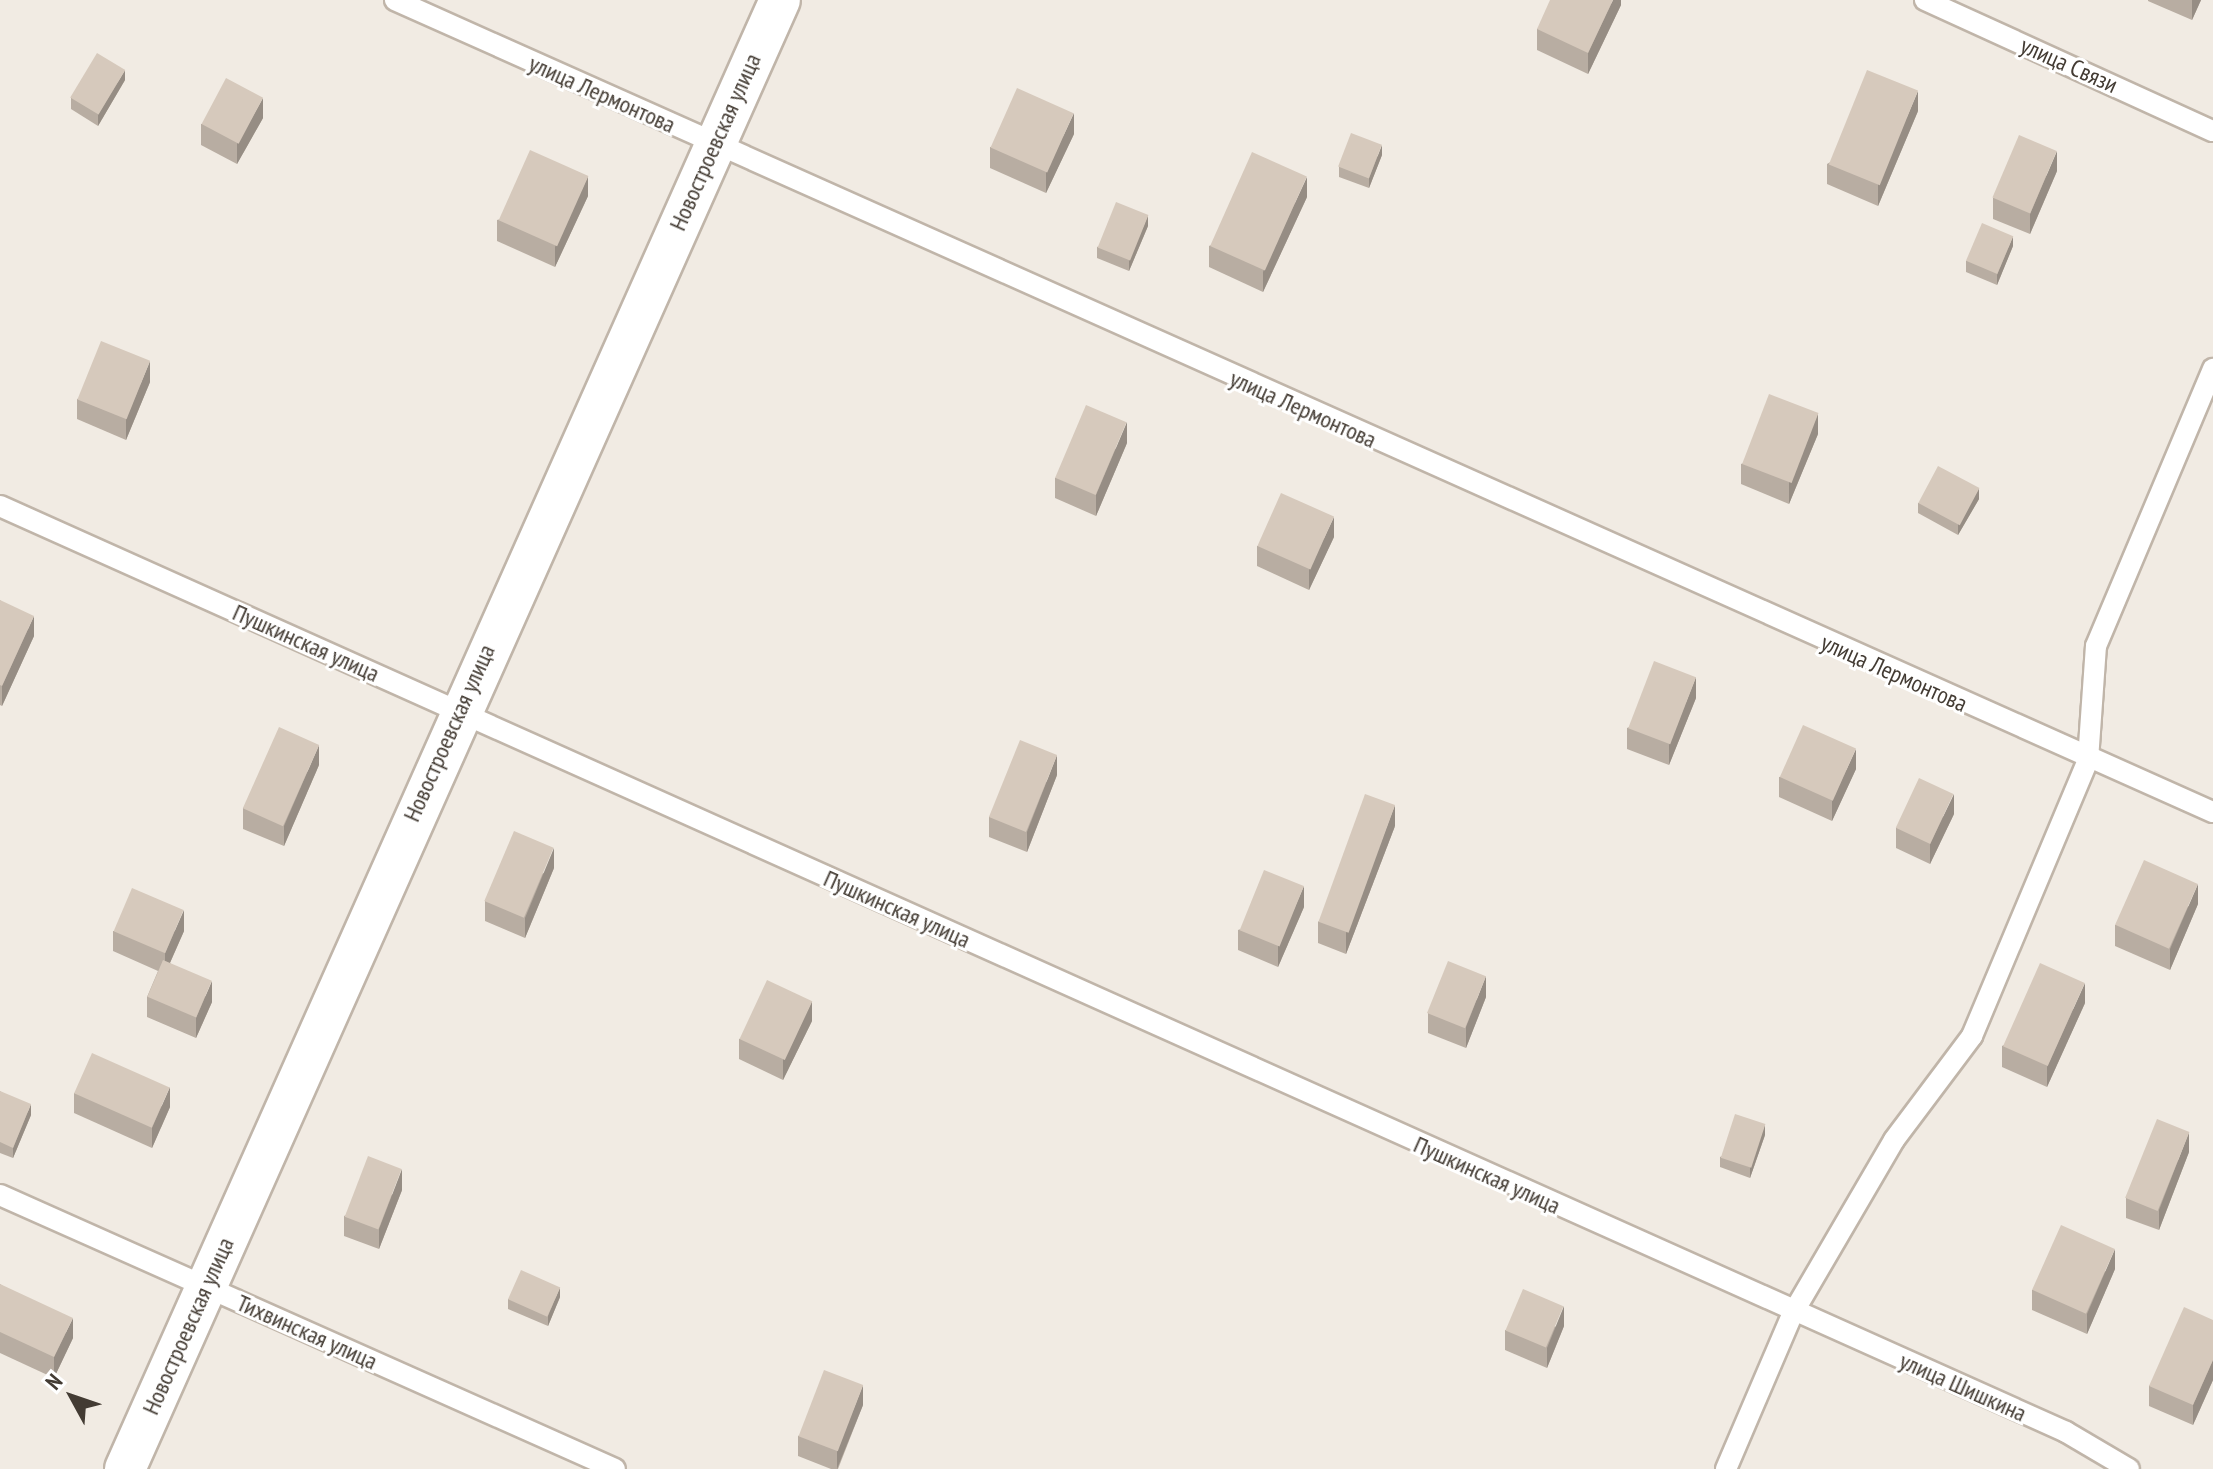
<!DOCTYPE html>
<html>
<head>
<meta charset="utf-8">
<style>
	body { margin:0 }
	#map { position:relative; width:2213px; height:1469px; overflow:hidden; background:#f1ebe3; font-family:"PT Sans Narrow",sans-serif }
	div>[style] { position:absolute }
	.roads { filter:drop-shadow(2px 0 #c0b5a9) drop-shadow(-2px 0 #c0b5a9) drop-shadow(0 2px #c0b5a9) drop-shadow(0 -2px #c0b5a9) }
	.lane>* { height:20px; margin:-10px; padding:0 10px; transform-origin:10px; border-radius:10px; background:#fff }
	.street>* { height:40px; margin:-20px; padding:0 20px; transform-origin:20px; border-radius:20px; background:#fff }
	.wall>* { inset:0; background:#b8ada2 }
	.shaded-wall>* { inset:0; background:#968d84 }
	.building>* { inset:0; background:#d6c9bc; transform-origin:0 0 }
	span { translate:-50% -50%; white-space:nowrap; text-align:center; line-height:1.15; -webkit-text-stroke:6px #fff; paint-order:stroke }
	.street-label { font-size:24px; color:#433b33 }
	.north { position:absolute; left:32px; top:1357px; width:80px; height:80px; -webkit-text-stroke:6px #fff; paint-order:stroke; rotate:310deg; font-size:22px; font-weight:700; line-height:32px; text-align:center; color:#433b33 }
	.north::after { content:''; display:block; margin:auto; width:28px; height:36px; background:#433b33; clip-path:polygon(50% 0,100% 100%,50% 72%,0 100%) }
</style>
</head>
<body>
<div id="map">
	<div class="roads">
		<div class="lane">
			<i style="left:395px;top:0;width:1991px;rotate:24.07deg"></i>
			<i style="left:1925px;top:0;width:316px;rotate:24.5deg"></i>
			<i style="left:0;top:506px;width:2264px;rotate:24.14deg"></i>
			<i style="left:2066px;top:1432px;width:73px;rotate:30.4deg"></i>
			<i style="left:0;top:1195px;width:673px;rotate:24.01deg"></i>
			<i style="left:1726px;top:1469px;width:170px;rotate:-66.8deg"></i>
			<i style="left:1793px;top:1313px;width:200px;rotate:-59.7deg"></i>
			<i style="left:1894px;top:1140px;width:130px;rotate:-53.1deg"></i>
			<i style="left:1972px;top:1036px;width:299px;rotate:-67.2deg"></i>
			<i style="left:2088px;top:760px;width:114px;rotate:-86deg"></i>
			<i style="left:2096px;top:646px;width:301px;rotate:-67.1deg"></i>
		</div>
		<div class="street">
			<i style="left:125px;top:1469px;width:1608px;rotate:-65.97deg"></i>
		</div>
	</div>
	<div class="wall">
		<i style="clip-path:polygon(1621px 0,1621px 5px,1588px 74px,1537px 50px,1537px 29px)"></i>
		<i style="clip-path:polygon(2148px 0,2201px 0,2192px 20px,2148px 1px)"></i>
		<i style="clip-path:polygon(125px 80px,98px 126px,71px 109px,71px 98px)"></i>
		<i style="clip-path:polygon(1918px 111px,1878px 206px,1827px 184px,1827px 164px)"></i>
		<i style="clip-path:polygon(263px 118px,237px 164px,201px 145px,201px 124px)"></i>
		<i style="clip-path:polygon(1074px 134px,1046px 193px,990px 168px,990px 147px)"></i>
		<i style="clip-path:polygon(1382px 155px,1369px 188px,1339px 177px,1339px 167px)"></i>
		<i style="clip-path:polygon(2057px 171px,2030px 234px,1993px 219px,1993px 198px)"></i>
		<i style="clip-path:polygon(588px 196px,555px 267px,497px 241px,497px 220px)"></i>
		<i style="clip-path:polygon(1307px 197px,1263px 292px,1209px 267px,1209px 246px)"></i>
		<i style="clip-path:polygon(1148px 226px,1129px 271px,1097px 258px,1097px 247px)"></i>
		<i style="clip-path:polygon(2013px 246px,1997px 285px,1966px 272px,1966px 261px)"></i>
		<i style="clip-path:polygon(150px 382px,126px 440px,77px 419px,77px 399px)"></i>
		<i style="clip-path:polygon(1818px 434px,1789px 504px,1741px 484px,1741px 464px)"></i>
		<i style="clip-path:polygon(1127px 443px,1096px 516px,1055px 498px,1055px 478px)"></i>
		<i style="clip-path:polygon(1979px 499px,1958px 535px,1918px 513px,1918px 503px)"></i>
		<i style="clip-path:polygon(1334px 537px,1309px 590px,1257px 566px,1257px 546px)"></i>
		<i style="clip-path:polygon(0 600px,34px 636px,2px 706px,0 705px)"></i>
		<i style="clip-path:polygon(1696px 698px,1669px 765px,1627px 749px,1627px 728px)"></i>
		<i style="clip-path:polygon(319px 765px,284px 846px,243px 829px,243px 808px)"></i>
		<i style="clip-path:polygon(1856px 769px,1832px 821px,1779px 797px,1779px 777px)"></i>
		<i style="clip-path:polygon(1057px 775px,1027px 852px,989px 837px,989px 817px)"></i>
		<i style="clip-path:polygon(1954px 814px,1930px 864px,1896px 848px,1896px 828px)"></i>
		<i style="clip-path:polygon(1395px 826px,1346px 954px,1318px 943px,1318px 922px)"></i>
		<i style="clip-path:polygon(554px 868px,525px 938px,485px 921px,485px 901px)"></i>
		<i style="clip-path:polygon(2198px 904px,2170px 970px,2115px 946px,2115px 925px)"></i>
		<i style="clip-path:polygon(1304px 907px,1278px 967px,1238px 950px,1238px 930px)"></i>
		<i style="clip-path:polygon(113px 931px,184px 931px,170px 963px,212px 1002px,196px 1038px,147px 1017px,147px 997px,158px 971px,113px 951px)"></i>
		<i style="clip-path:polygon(1486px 997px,1466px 1048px,1428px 1033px,1428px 1013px)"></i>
		<i style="clip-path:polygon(2085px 1003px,2047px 1087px,2002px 1067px,2002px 1046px)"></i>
		<i style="clip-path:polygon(812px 1021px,783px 1080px,739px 1059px,739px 1039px)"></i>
		<i style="clip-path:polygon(0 1091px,31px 1115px,13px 1158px,0 1153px)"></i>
		<i style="clip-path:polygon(74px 1093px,170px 1107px,152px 1148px,74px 1113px)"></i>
		<i style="clip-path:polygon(1765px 1135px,1750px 1178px,1720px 1167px,1720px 1157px)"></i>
		<i style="clip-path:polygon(2189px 1152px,2159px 1230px,2126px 1218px,2126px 1198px)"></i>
		<i style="clip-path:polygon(402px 1190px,379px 1249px,344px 1236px,344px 1216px)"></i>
		<i style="clip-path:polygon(2115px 1269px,2087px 1334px,2032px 1310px,2032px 1290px)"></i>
		<i style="clip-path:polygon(0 1284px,73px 1338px,54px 1378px,0 1353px)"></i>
		<i style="clip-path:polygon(560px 1297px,548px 1326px,508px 1309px,508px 1299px)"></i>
		<i style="clip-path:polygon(2213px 1320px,2213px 1380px,2193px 1425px,2149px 1406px,2149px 1386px)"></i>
		<i style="clip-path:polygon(1564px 1326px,1547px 1368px,1505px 1350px,1505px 1330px)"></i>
		<i style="clip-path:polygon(863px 1405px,838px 1469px,831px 1469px,798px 1456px,798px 1436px)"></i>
	</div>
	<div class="shaded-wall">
		<i style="clip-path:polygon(1613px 0,1621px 0,1621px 5px,1588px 74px,1588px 53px)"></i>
		<i style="clip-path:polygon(2192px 0,2201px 0,2192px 20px)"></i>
		<i style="clip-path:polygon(125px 70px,125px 80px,98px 126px,98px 115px)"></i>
		<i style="clip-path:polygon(1918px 91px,1918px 111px,1878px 206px,1878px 185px)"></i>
		<i style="clip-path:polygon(263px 98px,263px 118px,237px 164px,237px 144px)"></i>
		<i style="clip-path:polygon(1074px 113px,1074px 134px,1046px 193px,1046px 173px)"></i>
		<i style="clip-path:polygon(1382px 145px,1382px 155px,1369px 188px,1369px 178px)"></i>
		<i style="clip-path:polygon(2057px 151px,2057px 171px,2030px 234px,2030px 214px)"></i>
		<i style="clip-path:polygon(588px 176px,588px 196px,555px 267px,555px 247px)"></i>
		<i style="clip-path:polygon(1307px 177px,1307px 197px,1263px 292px,1263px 272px)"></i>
		<i style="clip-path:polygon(1148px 215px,1148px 226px,1129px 271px,1129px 261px)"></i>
		<i style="clip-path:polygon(2013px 236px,2013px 246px,1997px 285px,1997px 275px)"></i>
		<i style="clip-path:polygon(150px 361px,150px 382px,126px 440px,126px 419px)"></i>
		<i style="clip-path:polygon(1818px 413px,1818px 434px,1789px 504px,1789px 483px)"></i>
		<i style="clip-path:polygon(1127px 422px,1127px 443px,1096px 516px,1096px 495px)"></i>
		<i style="clip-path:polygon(1979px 488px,1979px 499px,1958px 535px,1958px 525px)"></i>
		<i style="clip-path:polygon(1334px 517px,1334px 537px,1309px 590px,1309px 570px)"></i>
		<i style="clip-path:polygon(34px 616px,34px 636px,2px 706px,2px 686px)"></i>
		<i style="clip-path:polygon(1696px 677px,1696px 698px,1669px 765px,1669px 745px)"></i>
		<i style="clip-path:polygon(319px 745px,319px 765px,284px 846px,284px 826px)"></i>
		<i style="clip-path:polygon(1856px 749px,1856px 769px,1832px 821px,1832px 801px)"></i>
		<i style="clip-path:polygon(1057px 755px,1057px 775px,1027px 852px,1027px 832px)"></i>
		<i style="clip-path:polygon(1954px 794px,1954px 814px,1930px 864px,1930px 844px)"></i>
		<i style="clip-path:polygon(1395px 805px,1395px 826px,1346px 954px,1346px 933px)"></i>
		<i style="clip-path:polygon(554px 848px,554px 868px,525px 938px,525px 918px)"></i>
		<i style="clip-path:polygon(2198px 884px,2198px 904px,2170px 970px,2170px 949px)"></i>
		<i style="clip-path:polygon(1304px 886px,1304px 907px,1278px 967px,1278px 946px)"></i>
		<i style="clip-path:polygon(184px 910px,184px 931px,165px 974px,165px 953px)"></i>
		<i style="clip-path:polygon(1486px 976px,1486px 997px,1466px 1048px,1466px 1027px)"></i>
		<i style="clip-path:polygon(212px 981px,212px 1002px,196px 1038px,196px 1018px)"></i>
		<i style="clip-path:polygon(2085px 983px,2085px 1003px,2047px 1087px,2047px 1067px)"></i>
		<i style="clip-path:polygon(812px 1001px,812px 1021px,783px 1080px,783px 1060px)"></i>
		<i style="clip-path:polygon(170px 1087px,170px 1107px,152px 1148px,152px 1128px)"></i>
		<i style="clip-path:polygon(31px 1104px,31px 1115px,13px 1158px,13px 1148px)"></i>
		<i style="clip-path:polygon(1765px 1124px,1765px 1135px,1750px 1178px,1750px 1167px)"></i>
		<i style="clip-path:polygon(2189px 1132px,2189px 1152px,2159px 1230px,2159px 1210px)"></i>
		<i style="clip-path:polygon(402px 1169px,402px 1190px,379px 1249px,379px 1229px)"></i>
		<i style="clip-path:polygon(2115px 1249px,2115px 1269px,2087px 1334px,2087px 1314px)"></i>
		<i style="clip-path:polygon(560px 1287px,560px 1297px,548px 1326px,548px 1316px)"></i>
		<i style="clip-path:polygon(1564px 1306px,1564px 1326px,1547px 1368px,1547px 1348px)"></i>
		<i style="clip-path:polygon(73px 1318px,73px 1338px,54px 1378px,54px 1357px)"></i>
		<i style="clip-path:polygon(2213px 1360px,2213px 1380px,2193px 1425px,2193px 1405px)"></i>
		<i style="clip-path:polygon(863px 1385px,863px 1405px,837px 1469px,837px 1451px)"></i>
	</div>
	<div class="building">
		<i style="clip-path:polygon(1550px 0,1613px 0,1588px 53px,1537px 29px)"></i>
		<i style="left:97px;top:53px;width:33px;height:52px;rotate:31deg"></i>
		<i style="left:1867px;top:70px;width:55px;height:102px;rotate:22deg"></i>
		<i style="left:226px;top:78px;width:42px;height:52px;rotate:28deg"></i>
		<i style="left:1017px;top:88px;width:62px;height:65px;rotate:24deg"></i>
		<i style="left:1351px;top:133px;width:33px;height:36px;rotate:21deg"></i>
		<i style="left:2019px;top:135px;width:41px;height:68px;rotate:23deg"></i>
		<i style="left:530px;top:150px;width:64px;height:77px;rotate:24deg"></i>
		<i style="left:1252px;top:152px;width:60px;height:103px;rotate:24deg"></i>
		<i style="left:1116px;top:202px;width:35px;height:49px;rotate:22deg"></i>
		<i style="left:1982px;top:223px;width:34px;height:41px;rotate:23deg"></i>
		<i style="left:101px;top:341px;width:53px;height:63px;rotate:22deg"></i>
		<i style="left:1769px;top:394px;width:53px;height:75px;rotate:21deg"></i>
		<i style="left:1086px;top:405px;width:44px;height:79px;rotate:23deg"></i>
		<i style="left:1938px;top:466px;width:47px;height:42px;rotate:28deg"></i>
		<i style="left:1281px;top:493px;width:58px;height:58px;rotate:24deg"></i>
		<i style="clip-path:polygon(0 600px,34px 616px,2px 686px,0 685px)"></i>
		<i style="left:1654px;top:661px;width:45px;height:72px;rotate:21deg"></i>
		<i style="left:1803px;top:725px;width:58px;height:57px;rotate:24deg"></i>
		<i style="left:279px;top:727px;width:44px;height:89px;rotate:24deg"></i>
		<i style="left:1020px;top:740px;width:40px;height:83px;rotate:22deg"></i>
		<i style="left:1919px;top:778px;width:38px;height:55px;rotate:25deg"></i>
		<i style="left:1365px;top:794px;width:32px;height:136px;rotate:20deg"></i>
		<i style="left:514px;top:831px;width:43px;height:76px;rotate:23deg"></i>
		<i style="left:2144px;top:860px;width:59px;height:71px;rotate:24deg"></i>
		<i style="left:1264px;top:870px;width:43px;height:65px;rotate:22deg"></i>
		<i style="left:132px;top:888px;width:56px;height:47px;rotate:23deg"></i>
		<i style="left:163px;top:960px;width:53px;height:40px;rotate:23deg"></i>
		<i style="left:1448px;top:961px;width:41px;height:56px;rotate:22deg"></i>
		<i style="left:2040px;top:963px;width:49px;height:91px;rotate:24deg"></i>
		<i style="left:767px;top:980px;width:50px;height:65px;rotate:25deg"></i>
		<i style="left:92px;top:1053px;width:85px;height:44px;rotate:24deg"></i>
		<i style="clip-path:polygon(0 1091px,31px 1104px,13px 1148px,0 1142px)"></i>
		<i style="left:1735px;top:1114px;width:32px;height:46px;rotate:18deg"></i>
		<i style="left:2157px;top:1119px;width:35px;height:85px;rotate:22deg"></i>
		<i style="left:368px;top:1156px;width:36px;height:65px;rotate:21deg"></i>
		<i style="left:2061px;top:1225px;width:59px;height:71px;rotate:24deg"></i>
		<i style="left:521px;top:1270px;width:43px;height:32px;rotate:24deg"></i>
		<i style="clip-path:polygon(0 1284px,73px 1318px,54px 1357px,0 1332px)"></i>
		<i style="left:1523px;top:1289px;width:44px;height:45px;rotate:23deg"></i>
		<i style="clip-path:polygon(2184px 1307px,2213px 1320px,2213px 1360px,2193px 1405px,2149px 1386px)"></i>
		<i style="left:824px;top:1370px;width:42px;height:71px;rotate:21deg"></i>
	</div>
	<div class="street-label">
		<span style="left:2069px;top:65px;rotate:24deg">улица Связи</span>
		<span style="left:602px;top:94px;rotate:24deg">улица Лермонтова</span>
		<span style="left:715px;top:142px;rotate:-66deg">Новостроевская улица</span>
		<span style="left:1303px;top:409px;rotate:24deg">улица Лермонтова</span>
		<span style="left:306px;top:643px;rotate:24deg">Пушкинская улица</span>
		<span style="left:1894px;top:673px;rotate:24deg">улица Лермонтова</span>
		<span style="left:449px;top:733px;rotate:-66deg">Новостроевская улица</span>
		<span style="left:897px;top:909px;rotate:24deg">Пушкинская улица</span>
		<span style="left:1487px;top:1175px;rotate:24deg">Пушкинская улица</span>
		<span style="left:188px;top:1326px;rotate:-66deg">Новостроевская улица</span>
		<span style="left:307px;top:1332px;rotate:24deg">Тихвинская улица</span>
		<span style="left:1963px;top:1387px;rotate:24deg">улица Шишкина</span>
	</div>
	<div class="north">N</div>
</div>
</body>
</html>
